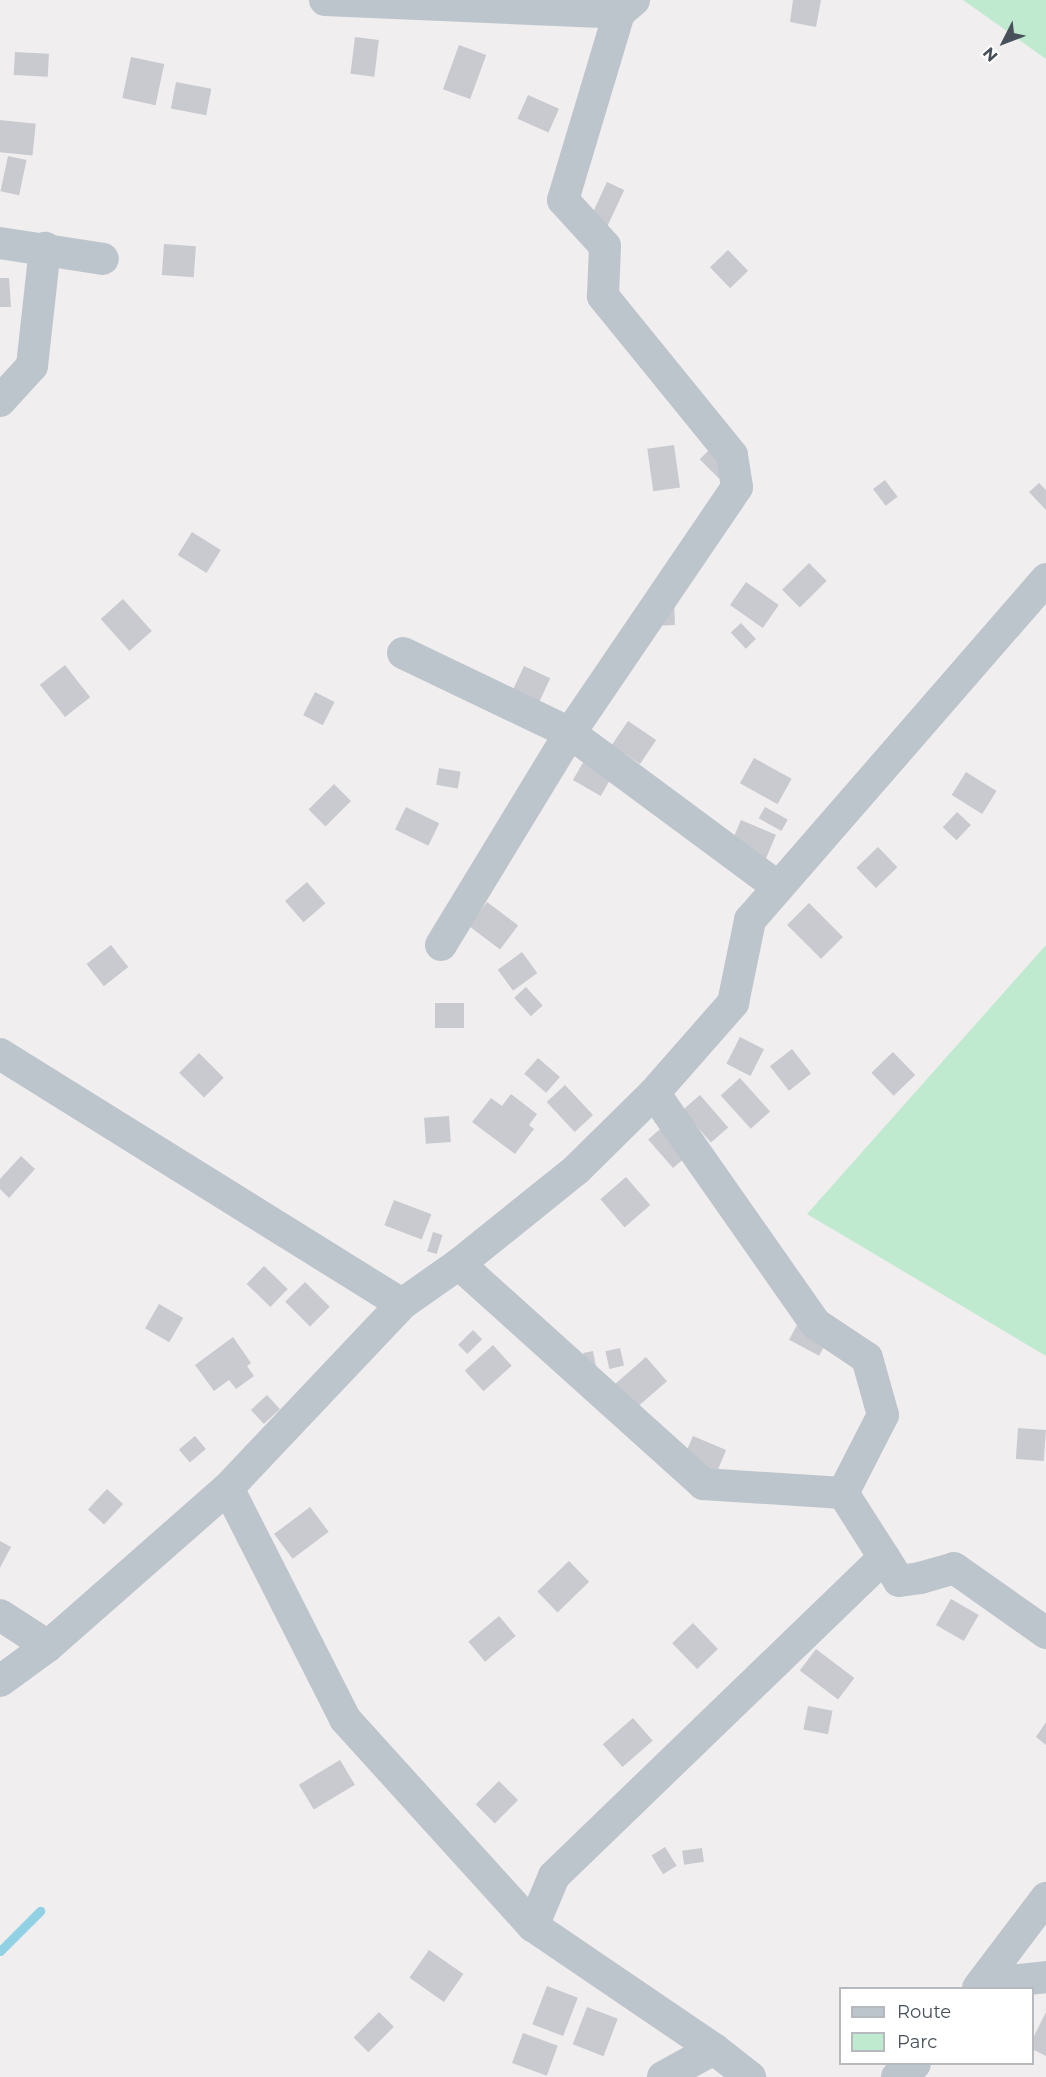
<!DOCTYPE html>
<html>
<head>
<meta charset="utf-8">
<style>
	body { margin:0 }
	#map { position:relative; width:1046px; height:2077px; overflow:hidden; background:#f0eeee; font-family:Montserrat,sans-serif }
	div>[style] { position:absolute }
	.green>* { inset:0; background:#c0ead0 }
	.stream>* { height:9px; margin:-4.5px; padding:0 4.5px; transform-origin:4.5px; border-radius:4.5px; background:#91d1e3 }
	.building>* { inset:0; background:#c9cad0; transform-origin:0 0 }
	.minor>* { height:32px; margin:-16px; padding:0 16px; transform-origin:16px; border-radius:16px; background:#bdc5cc }
	span { translate:-50% -50%; white-space:nowrap; text-align:center; line-height:1.15; -webkit-text-stroke:6px #fff; paint-order:stroke }
	.legend { position:absolute; left:839px; top:1987px; width:195px; height:78px; box-sizing:border-box; background:#fff; border:2px solid #b6b9bd; margin:0; padding:8px 10px; list-style:none; font-size:18px; color:#485159 }
	.legend li { display:flex; align-items:center; gap:12px; height:30px }
	.legend b { width:30px; border:2px solid #b6b9bd }
	.north { position:absolute; left:974px; top:12px; width:60px; height:60px; -webkit-text-stroke:4px #fff; paint-order:stroke; rotate:228deg; font-size:16px; font-weight:700; line-height:24px; text-align:center; color:#485159 }
	.north::after { content:''; display:block; margin:auto; width:21px; height:27px; background:#485159; clip-path:polygon(50% 0,100% 100%,50% 72%,0 100%) }
</style>
</head>
<body>
<div id="map">
	<div class="green">
		<i style="clip-path:polygon(963px 0,1046px 0,1046px 59px)"></i>
		<i style="clip-path:polygon(1046px 945px,1046px 1356px,807px 1214px)"></i>
	</div>
	<div class="stream">
		<i style="left:0;top:1951px;width:57px;rotate:-45deg"></i>
	</div>
	<div class="building">
		<i style="clip-path:polygon(793px 0,821px 0,816px 27px,790px 22px)"></i>
		<i style="left:355px;top:37px;width:24px;height:37px;rotate:7deg"></i>
		<i style="left:459px;top:45px;width:29px;height:47px;rotate:20deg"></i>
		<i style="left:15px;top:52px;width:34px;height:23px;rotate:3deg"></i>
		<i style="left:131px;top:57px;width:34px;height:42px;rotate:12deg"></i>
		<i style="left:176px;top:82px;width:36px;height:27px;rotate:11deg"></i>
		<i style="left:528px;top:95px;width:34px;height:26px;rotate:24deg"></i>
		<i style="left:0;top:120px;width:36px;height:32px;rotate:6deg"></i>
		<i style="left:8px;top:156px;width:19px;height:36px;rotate:12deg"></i>
		<i style="left:607px;top:182px;width:19px;height:41px;rotate:25deg"></i>
		<i style="left:164px;top:244px;width:32px;height:31px;rotate:4deg"></i>
		<i style="left:728px;top:250px;width:29px;height:25px;rotate:46deg"></i>
		<i style="clip-path:polygon(0 278px,9px 278px,11px 307px,0 307px)"></i>
		<i style="left:674px;top:445px;width:43px;height:27px;rotate:82deg"></i>
		<i style="left:711px;top:448px;width:28px;height:16px;rotate:45deg"></i>
		<i style="left:885px;top:480px;width:21px;height:15px;rotate:53deg"></i>
		<i style="clip-path:polygon(1039px 483px,1046px 490px,1046px 510px,1029px 492px)"></i>
		<i style="left:192px;top:532px;width:34px;height:27px;rotate:32deg"></i>
		<i style="left:809px;top:563px;width:25px;height:38px;rotate:45deg"></i>
		<i style="left:746px;top:582px;width:40px;height:28px;rotate:35deg"></i>
		<i style="left:674px;top:598px;width:27px;height:12px;rotate:88deg"></i>
		<i style="left:123px;top:599px;width:43px;height:30px;rotate:48deg"></i>
		<i style="left:741px;top:623px;width:22px;height:14px;rotate:47deg"></i>
		<i style="left:65px;top:665px;width:41px;height:32px;rotate:52deg"></i>
		<i style="left:524px;top:666px;width:29px;height:35px;rotate:25deg"></i>
		<i style="left:315px;top:692px;width:22px;height:26px;rotate:27deg"></i>
		<i style="left:628px;top:721px;width:34px;height:29px;rotate:34deg"></i>
		<i style="left:588px;top:754px;width:32px;height:30px;rotate:30deg"></i>
		<i style="left:754px;top:758px;width:43px;height:29px;rotate:29deg"></i>
		<i style="left:439px;top:768px;width:22px;height:17px;rotate:10deg"></i>
		<i style="left:966px;top:772px;width:36px;height:27px;rotate:32deg"></i>
		<i style="left:334px;top:784px;width:24px;height:36px;rotate:45deg"></i>
		<i style="left:406px;top:807px;width:37px;height:25px;rotate:26deg"></i>
		<i style="left:765px;top:807px;width:26px;height:13px;rotate:29deg"></i>
		<i style="left:957px;top:812px;width:19px;height:21px;rotate:43deg"></i>
		<i style="left:741px;top:820px;width:38px;height:31px;rotate:23deg"></i>
		<i style="left:878px;top:847px;width:28px;height:30px;rotate:46deg"></i>
		<i style="left:307px;top:882px;width:28px;height:29px;rotate:49deg"></i>
		<i style="left:487px;top:902px;width:39px;height:30px;rotate:37deg"></i>
		<i style="left:809px;top:903px;width:48px;height:31px;rotate:45deg"></i>
		<i style="left:111px;top:945px;width:28px;height:31px;rotate:52deg"></i>
		<i style="left:522px;top:952px;width:26px;height:30px;rotate:54deg"></i>
		<i style="left:526px;top:987px;width:25px;height:16px;rotate:48deg"></i>
		<i style="left:435px;top:1003px;width:29px;height:25px"></i>
		<i style="left:740px;top:1037px;width:27px;height:30px;rotate:27deg"></i>
		<i style="left:792px;top:1049px;width:31px;height:28px;rotate:52deg"></i>
		<i style="left:893px;top:1052px;width:32px;height:30px;rotate:46deg"></i>
		<i style="left:199px;top:1053px;width:35px;height:28px;rotate:45deg"></i>
		<i style="left:538px;top:1058px;width:29px;height:21px;rotate:41deg"></i>
		<i style="left:740px;top:1078px;width:45px;height:26px;rotate:48deg"></i>
		<i style="left:565px;top:1085px;width:41px;height:25px;rotate:47deg"></i>
		<i style="clip-path:polygon(511px 1094px,537px 1114px,529px 1125px,534px 1129px,515px 1154px,472px 1122px,491px 1098px,502px 1106px)"></i>
		<i style="left:700px;top:1095px;width:43px;height:23px;rotate:49deg"></i>
		<i style="left:449px;top:1116px;width:26px;height:25px;rotate:86deg"></i>
		<i style="left:667px;top:1123px;width:38px;height:25px;rotate:49deg"></i>
		<i style="clip-path:polygon(21px 1156px,35px 1169px,9px 1198px,0 1189px,0 1179px)"></i>
		<i style="left:626px;top:1177px;width:37px;height:34px;rotate:49deg"></i>
		<i style="left:394px;top:1200px;width:40px;height:27px;rotate:21deg"></i>
		<i style="left:433px;top:1232px;width:10px;height:20px;rotate:17deg"></i>
		<i style="left:264px;top:1266px;width:33px;height:25px;rotate:44deg"></i>
		<i style="left:305px;top:1282px;width:35px;height:28px;rotate:45deg"></i>
		<i style="left:159px;top:1304px;width:28px;height:28px;rotate:30deg"></i>
		<i style="left:798px;top:1323px;width:34px;height:19px;rotate:28deg"></i>
		<i style="left:473px;top:1330px;width:13px;height:21px;rotate:45deg"></i>
		<i style="clip-path:polygon(233px 1337px,251px 1363px,247px 1366px,254px 1376px,236px 1389px,229px 1380px,214px 1391px,195px 1365px)"></i>
		<i style="left:493px;top:1345px;width:28px;height:38px;rotate:48deg"></i>
		<i style="left:620px;top:1348px;width:18px;height:15px;rotate:77deg"></i>
		<i style="left:593px;top:1351px;width:20px;height:10px;rotate:79deg"></i>
		<i style="left:646px;top:1357px;width:32px;height:49px;rotate:49deg"></i>
		<i style="left:267px;top:1395px;width:19px;height:22px;rotate:47deg"></i>
		<i style="left:1018px;top:1428px;width:28px;height:31px;rotate:4deg"></i>
		<i style="left:195px;top:1436px;width:17px;height:21px;rotate:50deg"></i>
		<i style="left:693px;top:1436px;width:36px;height:27px;rotate:23deg"></i>
		<i style="left:107px;top:1489px;width:22px;height:28px;rotate:43deg"></i>
		<i style="left:310px;top:1507px;width:31px;height:45px;rotate:53deg"></i>
		<i style="clip-path:polygon(0 1541px,11px 1547px,0 1568px)"></i>
		<i style="left:569px;top:1561px;width:29px;height:44px;rotate:46deg"></i>
		<i style="left:951px;top:1599px;width:32px;height:30px;rotate:30deg"></i>
		<i style="left:499px;top:1616px;width:26px;height:40px;rotate:50deg"></i>
		<i style="left:693px;top:1623px;width:36px;height:29px;rotate:46deg"></i>
		<i style="left:816px;top:1649px;width:48px;height:27px;rotate:37deg"></i>
		<i style="left:808px;top:1706px;width:25px;height:24px;rotate:11deg"></i>
		<i style="left:633px;top:1718px;width:30px;height:40px;rotate:49deg"></i>
		<i style="clip-path:polygon(1046px 1722px,1046px 1745px,1036px 1737px)"></i>
		<i style="left:340px;top:1760px;width:29px;height:48px;rotate:59deg"></i>
		<i style="left:499px;top:1781px;width:27px;height:33px;rotate:45deg"></i>
		<i style="left:665px;top:1847px;width:22px;height:16px;rotate:58deg"></i>
		<i style="left:702px;top:1848px;width:14px;height:20px;rotate:82deg"></i>
		<i style="left:429px;top:1950px;width:42px;height:34px;rotate:35deg"></i>
		<i style="left:547px;top:1986px;width:33px;height:41px;rotate:21deg"></i>
		<i style="left:587px;top:2007px;width:33px;height:40px;rotate:21deg"></i>
		<i style="left:379px;top:2012px;width:21px;height:36px;rotate:45deg"></i>
		<i style="clip-path:polygon(1046px 2012px,1046px 2056px,1032px 2049px,1032px 2040px)"></i>
		<i style="left:523px;top:2033px;width:37px;height:32px;rotate:20deg"></i>
	</div>
	<div class="minor">
		<i style="left:325px;top:0;width:294px;rotate:2.5deg"></i>
		<i style="left:0;top:243px;width:104px;rotate:8.8deg"></i>
		<i style="left:0;top:401px;width:47px;rotate:-47.6deg"></i>
		<i style="left:32px;top:366px;width:119px;rotate:-83.7deg"></i>
		<i style="left:403px;top:653px;width:185px;rotate:25.6deg"></i>
		<i style="left:570px;top:733px;width:257px;rotate:36.5deg"></i>
		<i style="left:441px;top:945px;width:248px;rotate:-58.7deg"></i>
		<i style="left:570px;top:733px;width:297px;rotate:-55.8deg"></i>
		<i style="left:737px;top:487px;width:32px;rotate:-99deg"></i>
		<i style="left:732px;top:455px;width:205px;rotate:-129.1deg"></i>
		<i style="left:603px;top:296px;width:50px;rotate:-87.7deg"></i>
		<i style="left:605px;top:246px;width:62px;rotate:-132.4deg"></i>
		<i style="left:563px;top:200px;width:195px;rotate:-73.3deg"></i>
		<i style="left:619px;top:13px;width:20px;rotate:-41deg"></i>
		<i style="left:0;top:1054px;width:473px;rotate:31.9deg"></i>
		<i style="left:654px;top:1093px;width:282px;rotate:55deg"></i>
		<i style="left:816px;top:1324px;width:61px;rotate:33.7deg"></i>
		<i style="left:867px;top:1358px;width:59px;rotate:74.3deg"></i>
		<i style="left:883px;top:1415px;width:88px;rotate:117.1deg"></i>
		<i style="left:459px;top:1264px;width:329px;rotate:42deg"></i>
		<i style="left:703px;top:1484px;width:140px;rotate:3.7deg"></i>
		<i style="left:843px;top:1493px;width:104px;rotate:57.5deg"></i>
		<i style="left:899px;top:1581px;width:21px;rotate:-8deg"></i>
		<i style="left:920px;top:1578px;width:35px;rotate:-16deg"></i>
		<i style="left:954px;top:1568px;width:113px;rotate:35.2deg"></i>
		<i style="left:228px;top:1488px;width:259px;rotate:63.1deg"></i>
		<i style="left:345px;top:1719px;width:280px;rotate:47.8deg"></i>
		<i style="left:533px;top:1926px;width:219px;rotate:34.2deg"></i>
		<i style="left:714px;top:2049px;width:46px;rotate:37.9deg"></i>
		<i style="left:0;top:1615px;width:57px;rotate:32.9deg"></i>
		<i style="left:0;top:1681px;width:59px;rotate:-36.1deg"></i>
		<i style="left:48px;top:1646px;width:240px;rotate:-41.3deg"></i>
		<i style="left:228px;top:1488px;width:253px;rotate:-46.6deg"></i>
		<i style="left:402px;top:1304px;width:70px;rotate:-35.1deg"></i>
		<i style="left:459px;top:1264px;width:151px;rotate:-38.8deg"></i>
		<i style="left:577px;top:1169px;width:108px;rotate:-44.6deg"></i>
		<i style="left:654px;top:1093px;width:120px;rotate:-48.7deg"></i>
		<i style="left:733px;top:1003px;width:85px;rotate:-78.4deg"></i>
		<i style="left:750px;top:920px;width:452px;rotate:-49deg"></i>
		<i style="left:533px;top:1926px;width:54px;rotate:-67.2deg"></i>
		<i style="left:554px;top:1876px;width:459px;rotate:-44deg"></i>
		<i style="left:982px;top:1984px;width:64px;rotate:-6.2deg"></i>
		<i style="left:978px;top:1988px;width:113px;rotate:-52.9deg"></i>
		<i style="left:663px;top:2077px;width:58px;rotate:-28.8deg"></i>
		<i style="left:897px;top:2077px;width:22px;rotate:-36deg"></i>
	</div>
	<ul class="legend">
	<li><b style="height:8px;background:#bdc5cc"></b>Route</li>
	<li><b style="height:16px;background:#c0ead0"></b>Parc</li>
	</ul>
	<div class="north">N</div>
</div>
</body>
</html>
